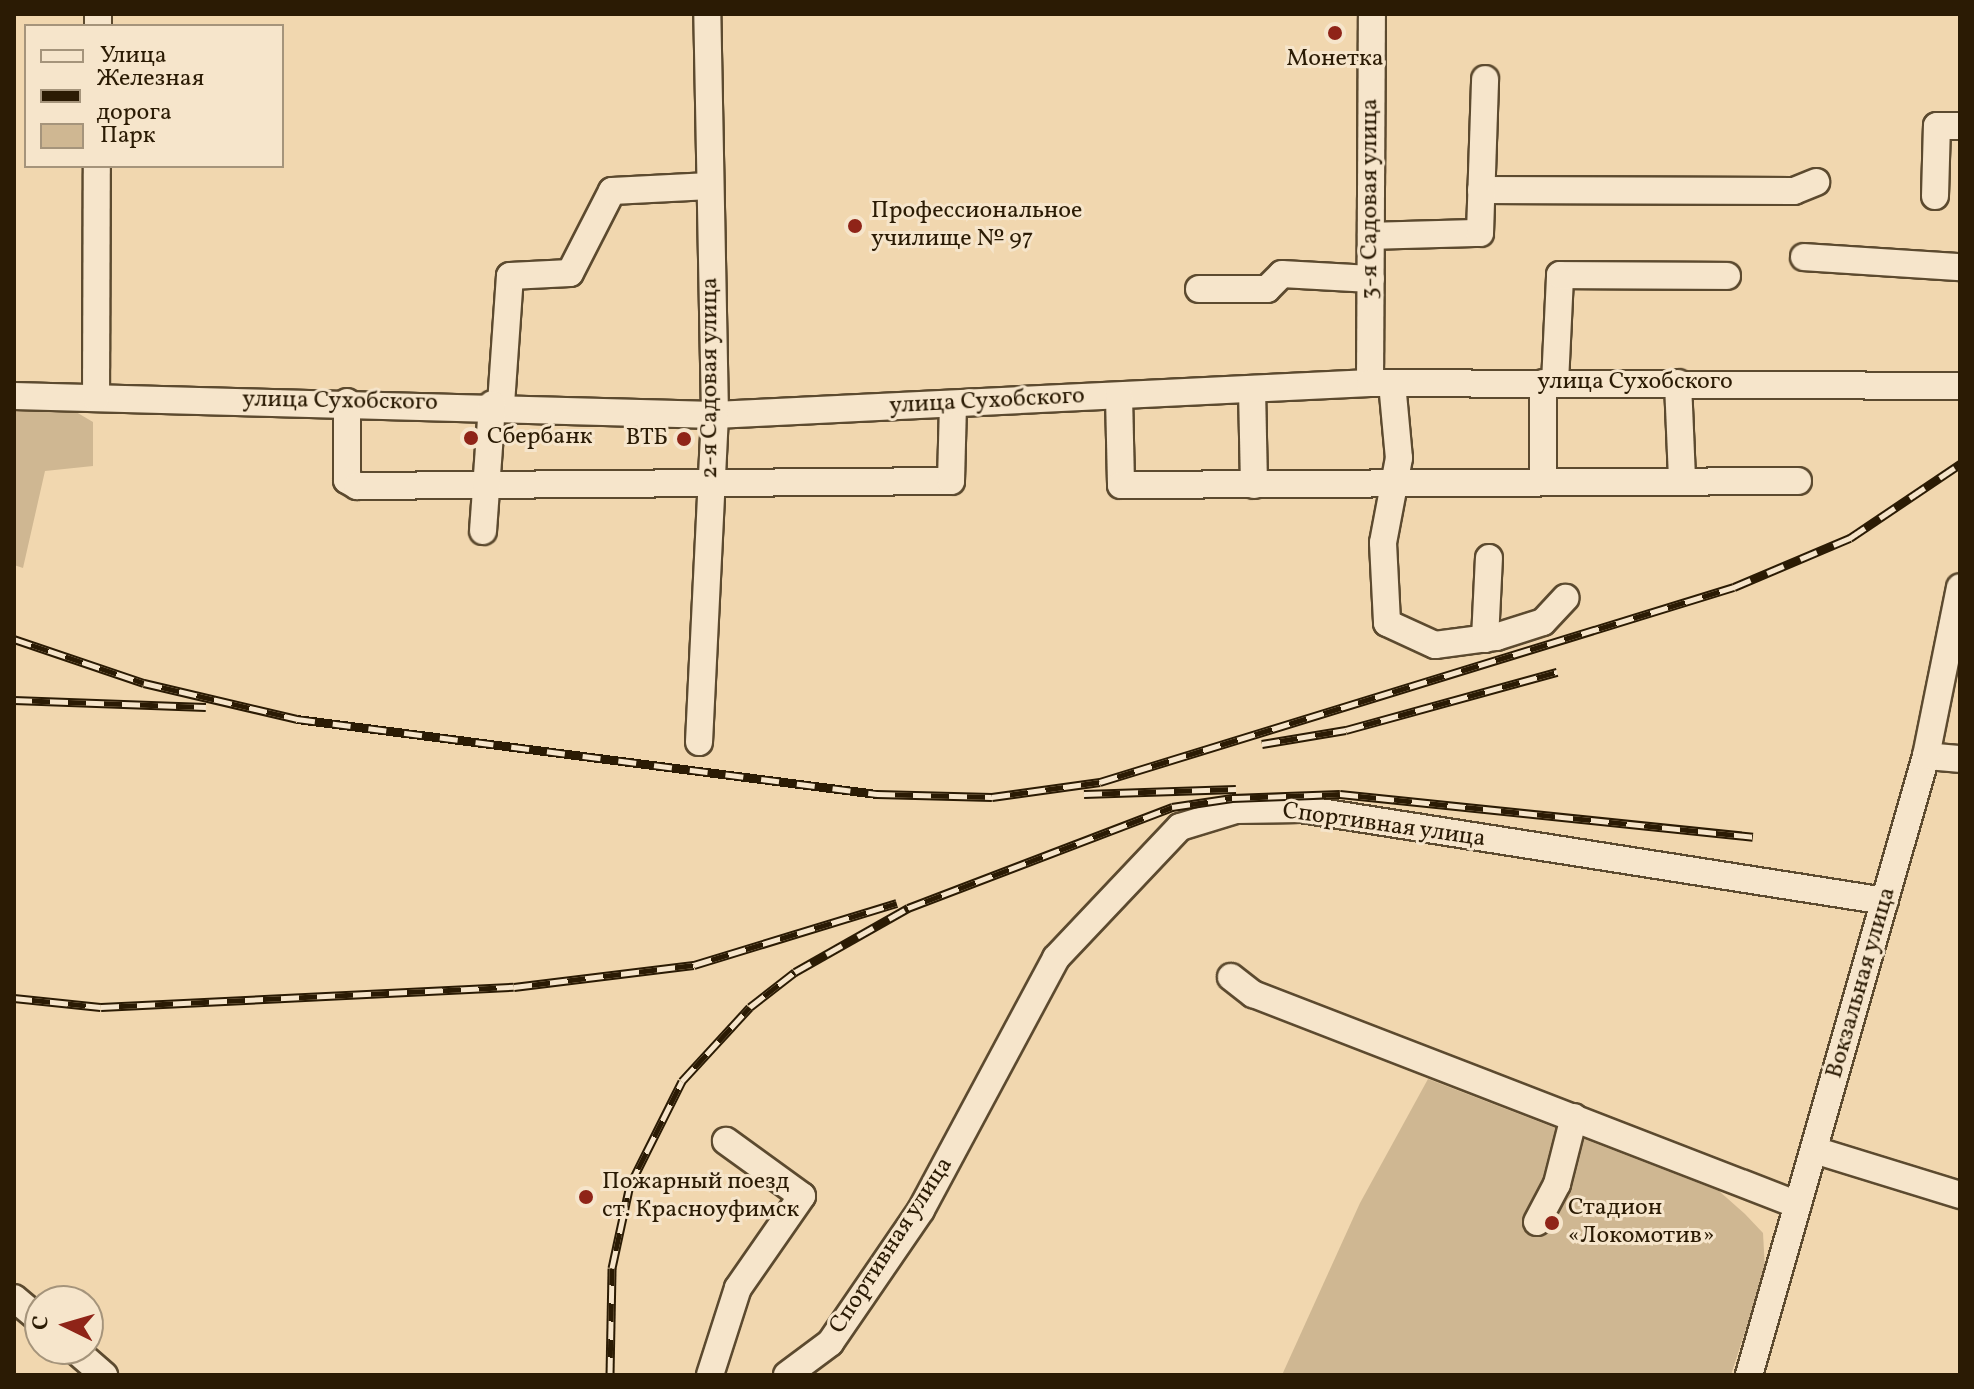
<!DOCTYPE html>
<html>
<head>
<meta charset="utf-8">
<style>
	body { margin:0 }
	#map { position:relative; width:1974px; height:1389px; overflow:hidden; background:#f1d7af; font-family:Vollkorn,serif }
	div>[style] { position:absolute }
	.green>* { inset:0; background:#cfb792 }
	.roads { filter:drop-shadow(2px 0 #5c4a2f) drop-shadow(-2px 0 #5c4a2f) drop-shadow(0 2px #5c4a2f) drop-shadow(0 -2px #5c4a2f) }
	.minor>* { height:26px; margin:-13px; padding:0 13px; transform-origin:13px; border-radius:13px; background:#f6e5cb }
	.rail>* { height:9px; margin-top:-4.5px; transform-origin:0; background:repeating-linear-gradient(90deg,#f6e5cb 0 18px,#2b1b04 0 36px); box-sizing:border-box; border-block:2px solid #2b1b04 }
	.dots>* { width:22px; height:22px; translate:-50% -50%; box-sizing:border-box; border:4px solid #f6e5cb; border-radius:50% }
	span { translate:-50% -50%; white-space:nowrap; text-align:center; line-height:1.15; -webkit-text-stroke:6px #f6e5cb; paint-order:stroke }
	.poi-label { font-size:24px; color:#2b1b04 }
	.left { translate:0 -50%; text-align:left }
	.right { translate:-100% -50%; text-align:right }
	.street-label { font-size:24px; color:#2b1b04 }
	.frame { position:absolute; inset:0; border:16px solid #2b1b04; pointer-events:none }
	.legend { position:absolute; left:24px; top:24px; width:260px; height:144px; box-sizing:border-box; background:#f6e5cb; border:2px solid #a5947b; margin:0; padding:10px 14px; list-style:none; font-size:24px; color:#2b1b04 }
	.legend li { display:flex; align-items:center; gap:16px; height:40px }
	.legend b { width:40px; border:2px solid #a5947b }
	.north { position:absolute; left:24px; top:1285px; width:80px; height:80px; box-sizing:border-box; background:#f6e5cb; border:2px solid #a5947b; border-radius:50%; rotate:275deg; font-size:22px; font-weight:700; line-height:32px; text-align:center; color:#2b1b04 }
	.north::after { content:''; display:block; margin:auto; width:28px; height:36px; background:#8f2418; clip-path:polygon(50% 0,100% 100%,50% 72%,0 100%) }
</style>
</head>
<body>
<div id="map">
	<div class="green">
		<i style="clip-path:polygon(14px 411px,76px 412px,93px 422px,93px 466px,45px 471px,23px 568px,14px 565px)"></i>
		<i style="clip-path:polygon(1428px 1079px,1719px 1191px,1745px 1214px,1763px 1233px,1765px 1270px,1731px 1375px,1282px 1375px,1360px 1203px)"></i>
	</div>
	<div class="roads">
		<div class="minor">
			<i style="left:98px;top:26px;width:12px;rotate:-90deg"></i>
			<i style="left:1481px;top:190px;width:313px;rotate:0.2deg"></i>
			<i style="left:1794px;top:191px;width:24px;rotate:-22deg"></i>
			<i style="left:1935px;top:196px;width:70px;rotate:-88.4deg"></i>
			<i style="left:1937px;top:126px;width:23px"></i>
			<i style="left:1371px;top:236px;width:109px;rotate:-1.6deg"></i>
			<i style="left:1480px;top:233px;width:154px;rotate:-88.1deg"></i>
			<i style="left:1804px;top:257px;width:156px;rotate:3.7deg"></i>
			<i style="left:1199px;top:289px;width:68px"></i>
			<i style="left:1267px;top:289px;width:21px;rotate:-45deg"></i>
			<i style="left:1282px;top:274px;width:89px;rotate:3.2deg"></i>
			<i style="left:1370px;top:383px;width:369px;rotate:-89.7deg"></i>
			<i style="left:1392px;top:383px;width:75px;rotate:84.7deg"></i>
			<i style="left:1399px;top:458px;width:86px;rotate:100.7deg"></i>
			<i style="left:1383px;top:543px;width:80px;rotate:87.1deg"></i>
			<i style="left:1387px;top:623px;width:53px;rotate:24.6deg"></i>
			<i style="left:1435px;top:645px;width:62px;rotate:-7.5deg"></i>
			<i style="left:1496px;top:637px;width:49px;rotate:-17.7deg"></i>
			<i style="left:1543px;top:622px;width:33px;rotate:-47deg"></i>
			<i style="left:1543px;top:383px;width:96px;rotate:90deg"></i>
			<i style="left:1555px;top:383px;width:108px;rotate:-87.3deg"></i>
			<i style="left:1560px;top:275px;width:167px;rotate:0.3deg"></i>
			<i style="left:1678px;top:383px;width:97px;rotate:87.6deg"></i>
			<i style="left:1252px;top:389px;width:96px;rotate:88.8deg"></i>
			<i style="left:14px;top:396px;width:701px;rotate:1.55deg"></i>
			<i style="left:715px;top:415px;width:656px;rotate:-2.8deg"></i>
			<i style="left:1370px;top:383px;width:590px;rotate:0.29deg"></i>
			<i style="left:1119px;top:396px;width:89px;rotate:88.7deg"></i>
			<i style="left:1121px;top:485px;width:677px;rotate:-0.34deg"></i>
			<i style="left:96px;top:398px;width:232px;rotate:-89.8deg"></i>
			<i style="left:347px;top:402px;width:78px;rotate:90deg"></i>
			<i style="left:347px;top:480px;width:12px;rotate:31deg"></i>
			<i style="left:357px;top:486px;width:594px;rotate:-0.48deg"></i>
			<i style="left:951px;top:481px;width:77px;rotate:-88.5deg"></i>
			<i style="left:501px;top:404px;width:128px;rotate:-86deg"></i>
			<i style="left:510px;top:276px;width:60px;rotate:-2.9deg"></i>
			<i style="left:570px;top:273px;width:92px;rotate:-62.9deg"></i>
			<i style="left:612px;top:191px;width:98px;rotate:-2.9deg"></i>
			<i style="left:483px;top:531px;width:127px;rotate:-85.9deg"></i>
			<i style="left:1485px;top:639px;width:81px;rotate:-87.2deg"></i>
			<i style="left:699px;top:742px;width:327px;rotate:-87.2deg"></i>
			<i style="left:715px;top:415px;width:401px;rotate:-91.1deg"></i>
			<i style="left:1926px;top:756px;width:34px;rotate:5deg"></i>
			<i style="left:1231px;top:977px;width:28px;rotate:38deg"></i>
			<i style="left:1253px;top:994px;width:584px;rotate:21.16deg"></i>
			<i style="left:1814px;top:1150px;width:153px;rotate:17.1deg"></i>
			<i style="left:1537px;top:1222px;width:43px;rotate:-62.2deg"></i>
			<i style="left:1557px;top:1184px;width:69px;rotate:-75.8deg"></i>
			<i style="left:14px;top:1298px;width:34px;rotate:40deg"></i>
			<i style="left:74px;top:1349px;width:40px;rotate:41deg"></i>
			<i style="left:710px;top:1375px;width:91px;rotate:-72.2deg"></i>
			<i style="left:738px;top:1288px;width:112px;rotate:-55.2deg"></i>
			<i style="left:802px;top:1196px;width:94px;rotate:-144.1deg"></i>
			<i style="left:787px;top:1375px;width:54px;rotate:-36.7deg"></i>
			<i style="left:830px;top:1343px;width:161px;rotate:-55.6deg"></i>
			<i style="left:921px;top:1210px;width:286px;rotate:-61.8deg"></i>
			<i style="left:1056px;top:958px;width:180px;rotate:-46.6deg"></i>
			<i style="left:1180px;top:827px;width:59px;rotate:-16.9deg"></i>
			<i style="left:1236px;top:810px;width:65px;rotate:-0.9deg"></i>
			<i style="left:1301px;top:809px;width:591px;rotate:8.95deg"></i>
			<i style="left:1749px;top:1375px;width:644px;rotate:-74.04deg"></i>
			<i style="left:1926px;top:756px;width:172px;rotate:-78.6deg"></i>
		</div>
	</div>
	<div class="rail">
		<i style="left:14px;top:639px;width:137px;rotate:18.7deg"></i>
		<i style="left:144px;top:683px;width:157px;rotate:13.2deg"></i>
		<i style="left:297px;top:719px;width:585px;rotate:7.37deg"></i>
		<i style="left:877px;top:794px;width:115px;rotate:1.5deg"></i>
		<i style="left:992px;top:797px;width:109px;rotate:-7.9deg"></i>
		<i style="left:1100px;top:782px;width:663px;rotate:-17.1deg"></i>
		<i style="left:1734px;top:587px;width:126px;rotate:-22.9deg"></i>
		<i style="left:1850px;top:538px;width:133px;rotate:-33.9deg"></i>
		<i style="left:14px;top:700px;width:192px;rotate:2.1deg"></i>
		<i style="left:1262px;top:744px;width:85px;rotate:-9.5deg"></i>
		<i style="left:1346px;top:730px;width:219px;rotate:-15.4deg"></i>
		<i style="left:1084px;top:794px;width:152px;rotate:-1.9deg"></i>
		<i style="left:14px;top:998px;width:87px;rotate:5.9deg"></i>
		<i style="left:101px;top:1007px;width:413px;rotate:-2.8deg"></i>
		<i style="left:514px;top:987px;width:181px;rotate:-7deg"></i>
		<i style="left:694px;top:965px;width:212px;rotate:-17deg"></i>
		<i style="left:610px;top:1375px;width:107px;rotate:-88.9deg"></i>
		<i style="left:612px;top:1268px;width:85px;rotate:-77.8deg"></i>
		<i style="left:630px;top:1185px;width:116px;rotate:-63.4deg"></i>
		<i style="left:682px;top:1081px;width:100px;rotate:-47.4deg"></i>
		<i style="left:750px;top:1007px;width:57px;rotate:-37.9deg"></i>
		<i style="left:795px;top:972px;width:130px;rotate:-29.5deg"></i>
		<i style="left:908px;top:908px;width:283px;rotate:-20.9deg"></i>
		<i style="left:1172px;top:807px;width:61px;rotate:-8.5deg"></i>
		<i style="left:1232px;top:798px;width:108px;rotate:-2.1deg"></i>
		<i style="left:1340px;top:794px;width:415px;rotate:5.9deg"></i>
	</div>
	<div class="dots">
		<i style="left:1335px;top:33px;background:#8f2418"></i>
		<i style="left:855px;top:226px;background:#8f2418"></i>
		<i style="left:471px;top:438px;background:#8f2418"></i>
		<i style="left:684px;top:439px;background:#8f2418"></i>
		<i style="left:586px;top:1197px;background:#8f2418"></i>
		<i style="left:1552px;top:1223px;background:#8f2418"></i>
	</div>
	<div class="poi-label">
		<span style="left:1335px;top:60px">Монетка</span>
		<span class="left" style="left:871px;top:226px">Профессиональное<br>училище № 97</span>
		<span class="left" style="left:487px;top:438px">Сбербанк</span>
		<span class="right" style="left:668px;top:439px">ВТБ</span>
		<span class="left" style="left:602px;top:1197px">Пожарный поезд<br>ст. Красноуфимск</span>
		<span class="left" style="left:1568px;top:1223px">Стадион<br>«Локомотив»</span>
	</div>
	<div class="street-label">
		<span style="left:1371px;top:199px;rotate:-90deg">3-я Садовая улица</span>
		<span style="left:711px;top:378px;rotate:-90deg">2-я Садовая улица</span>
		<span style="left:1635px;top:383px">улица Сухобского</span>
		<span style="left:340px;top:402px;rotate:1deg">улица Сухобского</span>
		<span style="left:987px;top:402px;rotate:-3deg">улица Сухобского</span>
		<span style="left:1384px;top:826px;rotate:8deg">Спортивная улица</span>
		<span style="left:1862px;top:983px;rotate:-74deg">Вокзальная улица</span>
		<span style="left:892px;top:1246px;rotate:-57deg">Спортивная улица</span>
	</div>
	<div class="frame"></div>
	<ul class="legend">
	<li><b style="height:10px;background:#f6e5cb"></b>Улица</li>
	<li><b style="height:10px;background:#2b1b04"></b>Железная дорога</li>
	<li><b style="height:22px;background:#cfb792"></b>Парк</li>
	</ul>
	<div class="north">С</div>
</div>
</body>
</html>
